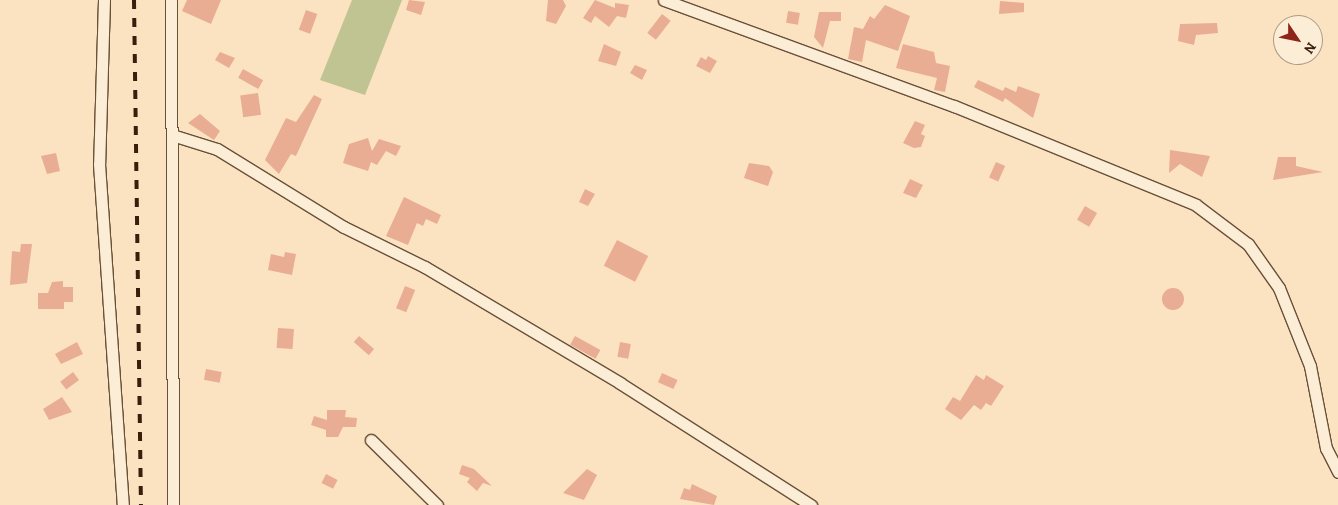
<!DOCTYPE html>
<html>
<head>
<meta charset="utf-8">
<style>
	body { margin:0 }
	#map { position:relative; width:1338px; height:505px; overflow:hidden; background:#fbe3c1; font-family:Alegreya,serif }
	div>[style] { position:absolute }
	.green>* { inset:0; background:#c0c392 }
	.building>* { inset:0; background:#e9ad93; transform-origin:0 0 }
	.round { border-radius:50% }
	.roads { filter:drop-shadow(1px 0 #695038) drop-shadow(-1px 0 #695038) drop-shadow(0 1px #695038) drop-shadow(0 -1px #695038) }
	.minor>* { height:11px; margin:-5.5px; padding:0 5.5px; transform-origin:5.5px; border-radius:5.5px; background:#fcedd7 }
	.rail>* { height:4px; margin-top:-2px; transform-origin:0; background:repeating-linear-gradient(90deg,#381f0b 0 9px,transparent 0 18px) }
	span { translate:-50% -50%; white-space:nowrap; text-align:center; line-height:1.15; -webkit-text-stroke:5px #fcedd7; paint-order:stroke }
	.north { position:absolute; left:1273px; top:15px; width:50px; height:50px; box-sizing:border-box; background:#fcedd7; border:1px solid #ae9b85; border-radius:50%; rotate:124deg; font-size:14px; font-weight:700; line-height:20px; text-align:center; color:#381f0b }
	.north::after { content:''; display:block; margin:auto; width:18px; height:22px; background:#8f2418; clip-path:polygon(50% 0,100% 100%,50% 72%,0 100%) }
</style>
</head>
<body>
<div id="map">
	<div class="green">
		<i style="clip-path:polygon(352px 0,402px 0,365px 95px,320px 80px)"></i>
	</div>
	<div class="building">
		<i style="clip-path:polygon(187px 0,221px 0,211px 24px,182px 11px)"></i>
		<i style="clip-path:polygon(409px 0,425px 2px,421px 15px,406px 10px)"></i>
		<i style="clip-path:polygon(548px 0,563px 0,566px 6px,556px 24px,546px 21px)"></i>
		<i style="clip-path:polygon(595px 0,615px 8px,615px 3px,629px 5px,626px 18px,617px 16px,609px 27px,595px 16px,591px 23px,583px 18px)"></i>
		<i style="clip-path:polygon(1000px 1px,1024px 3px,1024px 12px,999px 14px)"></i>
		<i style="clip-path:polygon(885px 5px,910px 16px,898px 51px,866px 40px,862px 62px,848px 59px,854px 27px,863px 29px,870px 16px,874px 19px)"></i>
		<i style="left:306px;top:10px;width:12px;height:21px;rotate:20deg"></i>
		<i style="left:788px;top:11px;width:12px;height:12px;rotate:9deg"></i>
		<i style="clip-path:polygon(819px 12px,841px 12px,841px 21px,830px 21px,823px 48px,814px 37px)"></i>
		<i style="left:662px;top:14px;width:11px;height:24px;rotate:38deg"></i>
		<i style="clip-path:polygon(1217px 23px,1218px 33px,1196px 35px,1194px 45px,1178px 41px,1180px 24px)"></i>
		<i style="clip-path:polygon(604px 44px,621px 52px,616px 66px,598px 61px)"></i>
		<i style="clip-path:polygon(903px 44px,934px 52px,936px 63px,950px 66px,945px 92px,934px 90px,937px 78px,896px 68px)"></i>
		<i style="clip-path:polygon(220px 52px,235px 58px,229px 68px,215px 60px)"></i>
		<i style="clip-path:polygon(708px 56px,717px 61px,710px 73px,696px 66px,701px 57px,706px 60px)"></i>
		<i style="clip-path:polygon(635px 65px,647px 70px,642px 80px,630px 73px)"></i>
		<i style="left:243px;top:69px;width:23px;height:10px;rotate:29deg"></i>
		<i style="clip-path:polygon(978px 80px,1003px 91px,1005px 87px,1016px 92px,1018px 86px,1040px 94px,1033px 118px,1005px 98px,1003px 102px,974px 87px)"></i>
		<i style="left:258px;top:93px;width:22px;height:18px;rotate:82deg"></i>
		<i style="clip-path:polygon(314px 95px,322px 99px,296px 156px,291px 154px,279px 174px,265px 160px,286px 118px,296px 122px)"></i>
		<i style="clip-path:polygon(200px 114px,220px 131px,214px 140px,188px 123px)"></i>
		<i style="clip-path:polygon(915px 121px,925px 125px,921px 134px,925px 136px,921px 147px,914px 148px,903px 143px)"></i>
		<i style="clip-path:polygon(368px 138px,372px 151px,379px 139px,401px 146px,396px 156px,386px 151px,377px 165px,371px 162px,368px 171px,343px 163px,349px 144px)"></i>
		<i style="clip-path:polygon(1170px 150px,1210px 156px,1202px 177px,1180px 164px,1169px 173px)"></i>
		<i style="clip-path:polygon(56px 153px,60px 171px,47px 174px,41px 156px)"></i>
		<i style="clip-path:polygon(1278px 157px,1296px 157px,1296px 166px,1323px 172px,1273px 180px)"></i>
		<i style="left:996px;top:162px;width:10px;height:17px;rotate:24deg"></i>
		<i style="clip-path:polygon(749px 163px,769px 166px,773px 172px,768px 186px,744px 178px)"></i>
		<i style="clip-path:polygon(910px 179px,923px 185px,916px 198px,903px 193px)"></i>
		<i style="clip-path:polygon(585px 189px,595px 194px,588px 206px,579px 202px)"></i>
		<i style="clip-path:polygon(404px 197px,441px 215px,437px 224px,426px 219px,423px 226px,417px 223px,408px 245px,386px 236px)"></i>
		<i style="left:1085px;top:206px;width:14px;height:16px;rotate:30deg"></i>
		<i style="left:617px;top:240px;width:35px;height:29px;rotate:27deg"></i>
		<i style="clip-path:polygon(21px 244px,32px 244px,27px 283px,10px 285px,12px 251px,20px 252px)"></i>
		<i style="clip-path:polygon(285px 252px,296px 254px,292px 275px,268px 270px,271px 254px,284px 257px)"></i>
		<i style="clip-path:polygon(63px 281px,63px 287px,73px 287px,73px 302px,64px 302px,64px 309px,38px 309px,38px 293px,48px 293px,52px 282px)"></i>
		<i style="left:405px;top:286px;width:11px;height:24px;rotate:22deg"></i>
		<i class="round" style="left:1162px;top:288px;width:22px;height:22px"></i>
		<i style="left:278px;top:328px;width:16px;height:20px;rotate:4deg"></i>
		<i style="left:359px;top:336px;width:20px;height:8px;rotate:41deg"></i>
		<i style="left:575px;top:336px;width:29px;height:10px;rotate:29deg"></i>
		<i style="clip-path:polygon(77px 342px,83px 354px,61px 364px,55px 354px)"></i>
		<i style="left:620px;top:342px;width:11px;height:15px;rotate:10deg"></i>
		<i style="left:206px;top:369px;width:16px;height:11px;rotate:11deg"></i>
		<i style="left:73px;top:372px;width:10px;height:16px;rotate:53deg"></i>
		<i style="left:662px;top:373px;width:17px;height:10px;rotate:24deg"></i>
		<i style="clip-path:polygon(976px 375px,984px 380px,986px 375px,1004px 386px,991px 406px,986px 403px,981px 410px,974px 405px,961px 420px,945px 409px,953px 397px,960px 401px)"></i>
		<i style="clip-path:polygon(62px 397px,72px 412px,49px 420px,43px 409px)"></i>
		<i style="clip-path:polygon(327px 410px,346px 410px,345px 417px,357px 418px,356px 427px,343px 427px,338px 437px,326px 437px,326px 430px,311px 425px,314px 416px,327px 420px)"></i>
		<i style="clip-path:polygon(462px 465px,474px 469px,492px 486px,483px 483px,477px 491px,467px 482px,470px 478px,459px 474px)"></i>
		<i style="clip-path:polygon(587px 469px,597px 475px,584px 500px,563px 493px)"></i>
		<i style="left:326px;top:474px;width:13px;height:10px;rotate:27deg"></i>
		<i style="clip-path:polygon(692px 484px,717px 496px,714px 505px,680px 499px,684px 488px,690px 490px)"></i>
	</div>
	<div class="roads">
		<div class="minor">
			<i style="left:104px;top:0;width:164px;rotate:91.7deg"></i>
			<i style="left:99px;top:164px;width:342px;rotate:86deg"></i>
			<i style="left:171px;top:0;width:505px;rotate:89.77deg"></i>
			<i style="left:664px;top:0;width:309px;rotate:20.1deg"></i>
			<i style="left:954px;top:106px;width:261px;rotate:22.2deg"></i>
			<i style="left:1196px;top:205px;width:65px;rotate:36.9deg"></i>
			<i style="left:1248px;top:244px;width:54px;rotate:54.8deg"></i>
			<i style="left:1279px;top:288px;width:84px;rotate:68.3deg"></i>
			<i style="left:1310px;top:366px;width:84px;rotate:79deg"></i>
			<i style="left:1326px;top:448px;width:27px;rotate:63deg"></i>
			<i style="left:172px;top:135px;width:47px;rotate:17.3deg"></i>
			<i style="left:217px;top:149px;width:149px;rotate:31.6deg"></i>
			<i style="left:344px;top:227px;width:90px;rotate:26.3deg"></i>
			<i style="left:425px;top:267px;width:227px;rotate:30.7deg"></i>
			<i style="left:620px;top:383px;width:227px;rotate:32.6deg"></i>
			<i style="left:371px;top:440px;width:93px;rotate:44.6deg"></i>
		</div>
	</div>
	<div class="rail">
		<i style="left:134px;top:0;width:505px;rotate:89.21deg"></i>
	</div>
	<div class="north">N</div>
</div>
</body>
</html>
